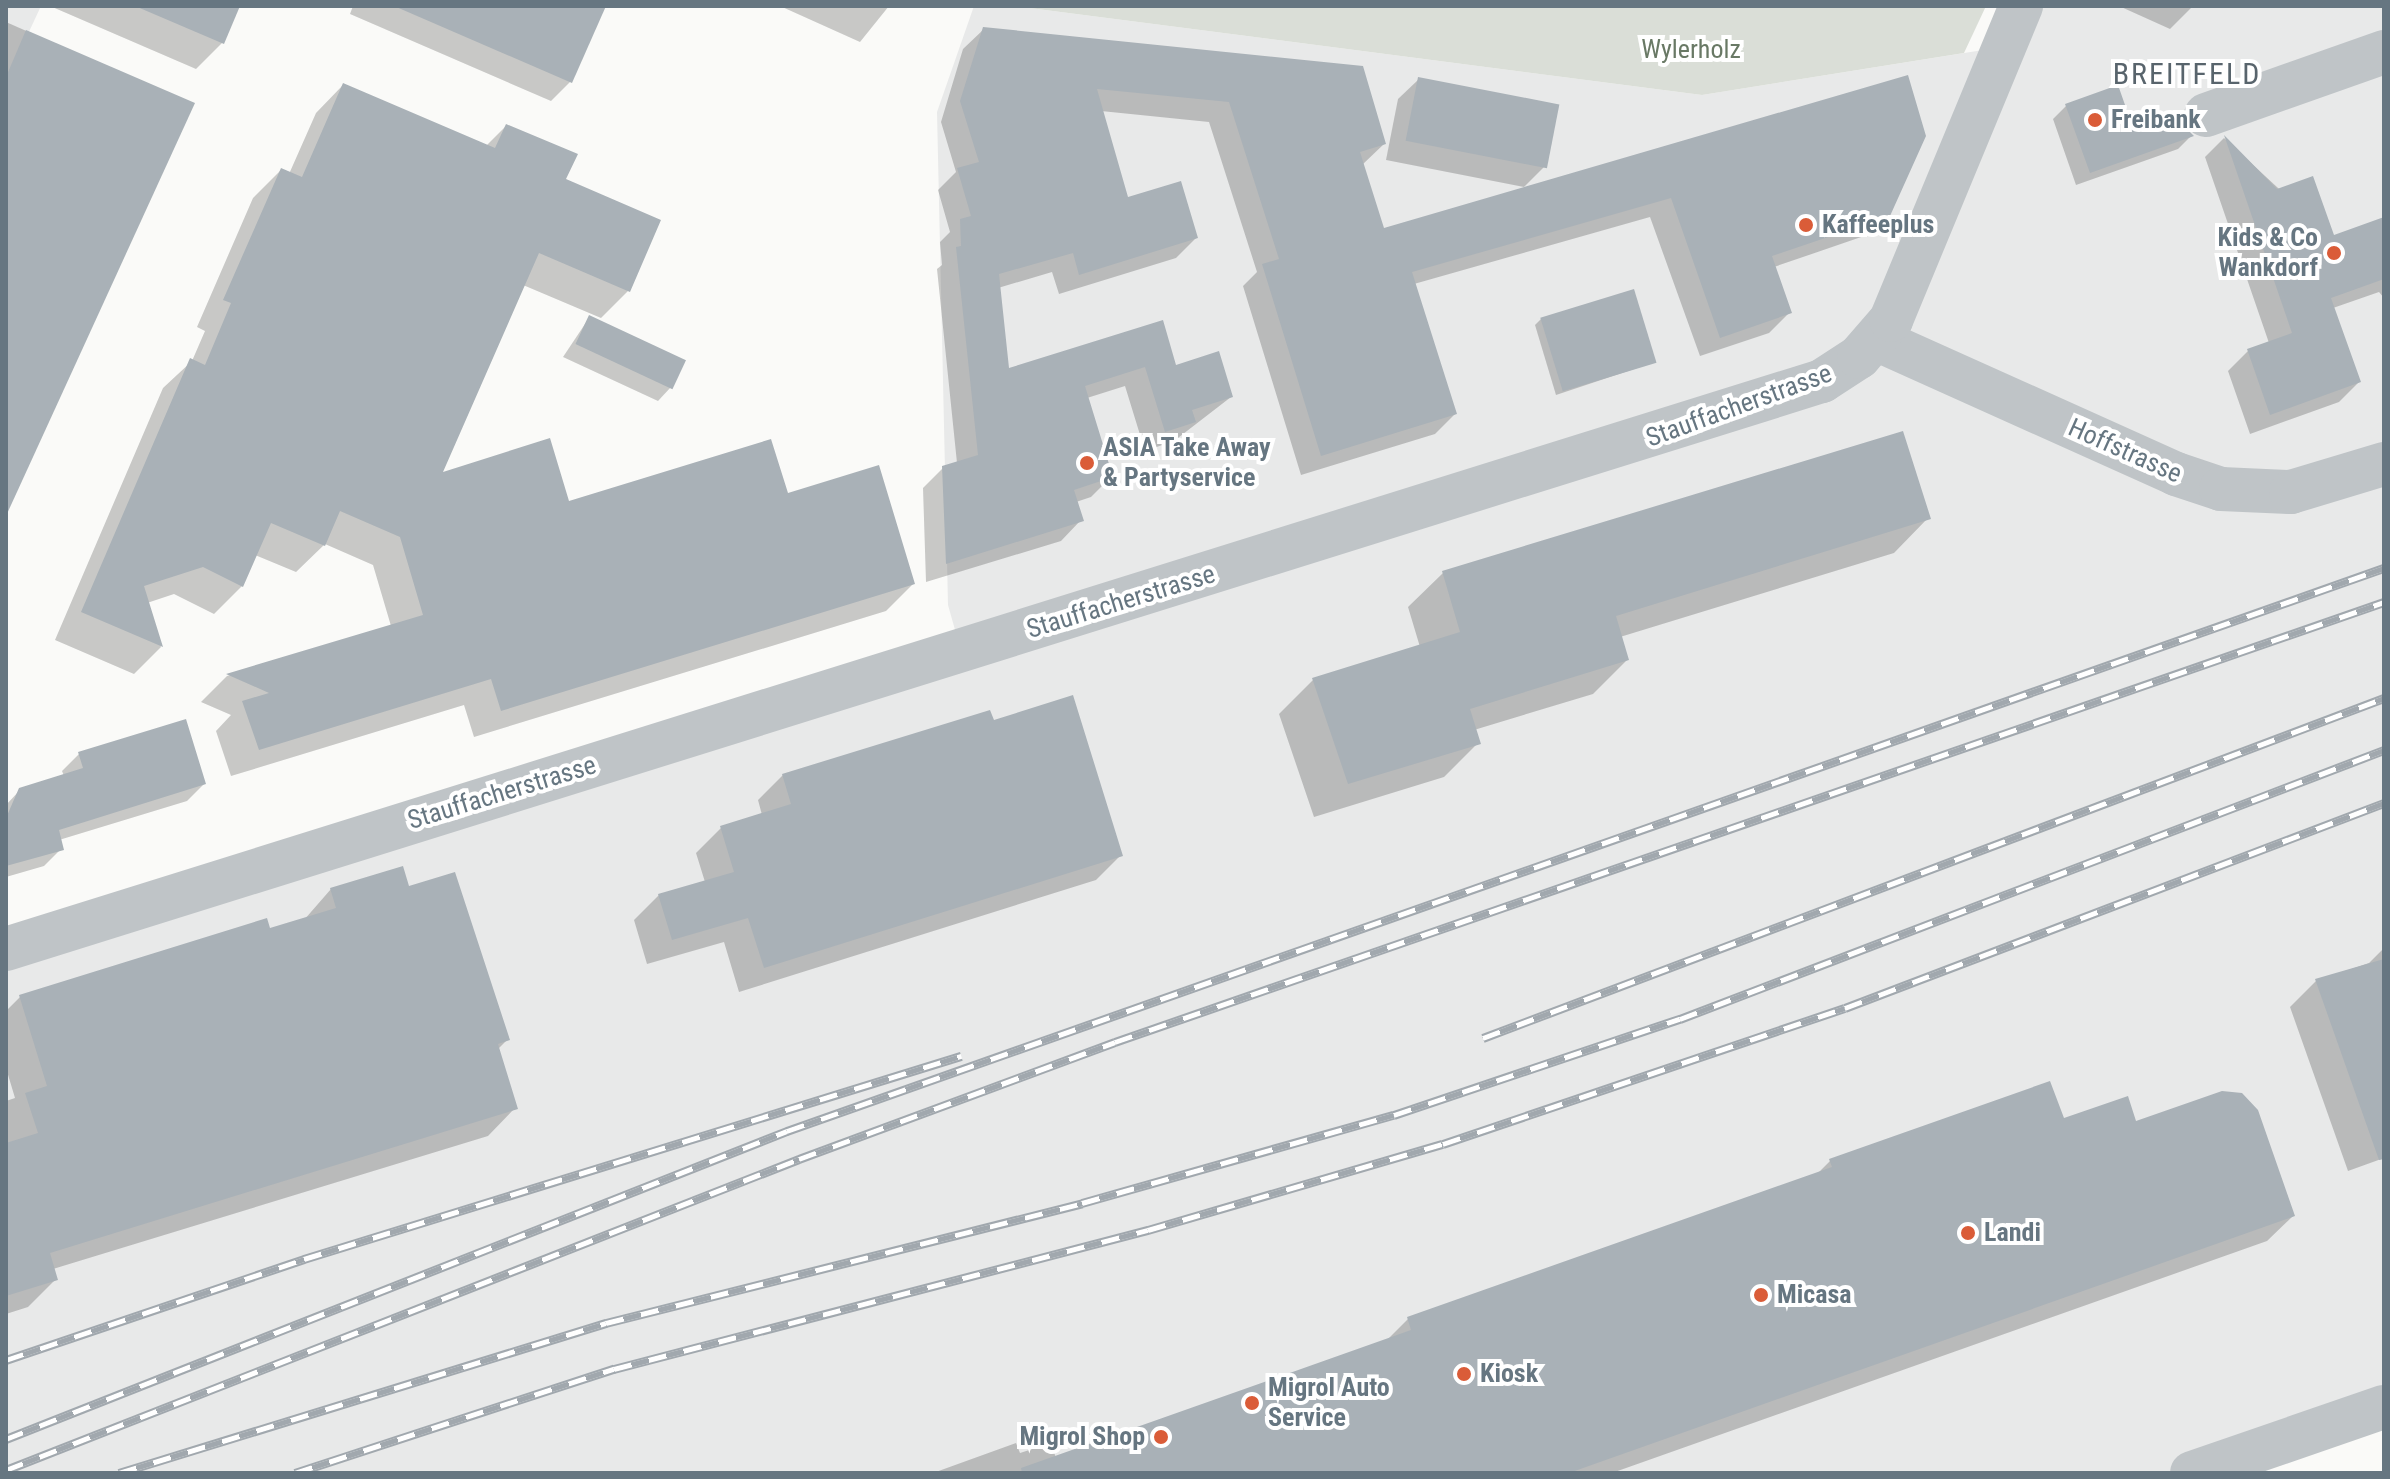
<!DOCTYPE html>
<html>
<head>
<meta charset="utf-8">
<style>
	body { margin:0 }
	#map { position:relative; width:2390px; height:1479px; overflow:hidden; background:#fafaf8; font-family:"Roboto Condensed",sans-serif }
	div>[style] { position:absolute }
	.built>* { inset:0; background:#e8e9e9 }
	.green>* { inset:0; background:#daded7 }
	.shadow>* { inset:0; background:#0003 }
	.building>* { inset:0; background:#a9b1b7; transform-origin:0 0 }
	.minor>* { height:44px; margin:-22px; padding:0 22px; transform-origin:22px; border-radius:22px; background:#bfc4c7 }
	.rail>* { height:9px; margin-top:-4.5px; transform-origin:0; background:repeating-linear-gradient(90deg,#fff 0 18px,#a1a8ae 0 36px); box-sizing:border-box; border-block:2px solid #a1a8ae }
	.dots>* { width:22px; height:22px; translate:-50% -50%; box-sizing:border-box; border:4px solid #fff; border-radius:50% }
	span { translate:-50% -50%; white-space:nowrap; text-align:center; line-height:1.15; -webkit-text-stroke:8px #fff; paint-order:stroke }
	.park-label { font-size:26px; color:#697965 }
	.poi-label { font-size:26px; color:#667681; font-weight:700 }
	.left { translate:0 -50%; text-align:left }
	.right { translate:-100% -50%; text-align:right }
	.street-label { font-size:26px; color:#667681 }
	.quarter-label { font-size:30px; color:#58646c; letter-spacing:2px }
	.frame { position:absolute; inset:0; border:8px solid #667681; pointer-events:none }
</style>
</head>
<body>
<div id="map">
	<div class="built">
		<i style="clip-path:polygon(6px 6px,41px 6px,6px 81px)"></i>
		<i style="clip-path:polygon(974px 6px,1015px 6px,1702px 95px,2002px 47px,2021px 6px,2384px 6px,2384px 1407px,2192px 1473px,6px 1473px,6px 949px,961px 651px,948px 605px,937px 112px)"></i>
	</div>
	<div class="green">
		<i style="clip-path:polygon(1015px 6px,1986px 6px,1964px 53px,1702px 95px)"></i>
	</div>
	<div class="shadow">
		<i style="clip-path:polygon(50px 6px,238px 6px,222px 43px,196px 69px)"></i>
		<i style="clip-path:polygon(353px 6px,594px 6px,570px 82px,551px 101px,350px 14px)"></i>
		<i style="clip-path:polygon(780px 6px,889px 6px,860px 42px)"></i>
		<i style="clip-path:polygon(2119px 6px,2193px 6px,2170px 29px)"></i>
		<i style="clip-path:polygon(6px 22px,192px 104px,6px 511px)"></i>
		<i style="clip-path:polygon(984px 29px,1384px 144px,1362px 165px,1382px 230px,1906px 77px,1888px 215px,1867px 235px,1774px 267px,1789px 313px,1769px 333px,1700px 356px,1650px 217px,1414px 284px,1455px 414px,1435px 434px,1301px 475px,1243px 286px,1257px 272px,1209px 122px,1101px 111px,1127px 199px,1196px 238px,1176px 258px,1059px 294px,1052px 272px,998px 288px,1008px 371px,1161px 322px,1174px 367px,1231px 397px,1174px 441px,1145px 451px,1125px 386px,1087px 398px,1111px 477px,1091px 497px,1076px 502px,1081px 520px,1061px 541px,926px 582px,923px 488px,943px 468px,957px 463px,937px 269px,942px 265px,940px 242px,950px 232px,938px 190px,956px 172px,941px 122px,963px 49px)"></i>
		<i style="clip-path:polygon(1419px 79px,1544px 167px,1524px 187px,1386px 160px,1398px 99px)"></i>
		<i style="clip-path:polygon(343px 85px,486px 146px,506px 126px,564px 180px,628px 291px,601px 318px,523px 285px,439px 475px,568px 504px,787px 496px,913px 584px,886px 611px,474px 737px,464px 705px,231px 776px,216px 731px,231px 715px,201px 702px,227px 676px,391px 626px,373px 565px,325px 544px,296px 572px,255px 555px,242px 586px,214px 614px,174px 594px,147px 603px,161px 647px,134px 674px,55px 640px,163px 388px,192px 361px,205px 331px,197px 327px,253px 198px,281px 170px,289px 174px,316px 113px)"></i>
		<i style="clip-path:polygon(2066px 106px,2130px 124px,2191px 136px,2178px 149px,2076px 185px,2053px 119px)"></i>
		<i style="clip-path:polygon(2224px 138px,2332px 238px,2384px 219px,2384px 298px,2379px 292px,2333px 308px,2359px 382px,2339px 402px,2250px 434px,2228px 371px,2248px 351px,2269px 343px,2205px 157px)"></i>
		<i style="clip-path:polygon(589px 318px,671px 387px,658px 401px,563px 357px)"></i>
		<i style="clip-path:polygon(1541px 319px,1655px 362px,1556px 395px,1535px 325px)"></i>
		<i style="clip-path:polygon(1928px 518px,1894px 553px,1620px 637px,1627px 660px,1593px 694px,1474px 730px,1478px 743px,1444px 777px,1314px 817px,1279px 714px,1313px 680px,1420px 647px,1408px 607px,1443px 573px)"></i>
		<i style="clip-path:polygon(992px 722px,1121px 855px,1096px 880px,739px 992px,724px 942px,647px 964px,634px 920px,659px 895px,705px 882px,696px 853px,721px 828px,762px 815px,758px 800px,783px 775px)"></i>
		<i style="clip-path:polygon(79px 754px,204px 784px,187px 801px,59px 840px,61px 849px,44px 866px,6px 877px,6px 805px,20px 790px,64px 776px,62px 771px)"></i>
		<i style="clip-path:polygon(331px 889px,408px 889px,508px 1039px,497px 1050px,515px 1108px,488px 1136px,53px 1269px,56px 1279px,28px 1307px,6px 1314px,6px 1101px,15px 1098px,6px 1068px,6px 1011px,20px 997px,304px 920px)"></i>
		<i style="clip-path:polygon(2384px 948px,2384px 1158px,2348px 1171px,2290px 1007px,2316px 981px,2369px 963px)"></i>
		<i style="clip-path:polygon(2063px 1121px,2135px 1124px,2293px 1216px,2267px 1241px,1612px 1473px,933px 1473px,1016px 1443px,1020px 1453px,1051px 1443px,1056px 1458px,1385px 1342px,1408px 1319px,1816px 1175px,1830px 1161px)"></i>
	</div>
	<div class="building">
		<i style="clip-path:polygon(135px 6px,240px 6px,224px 44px)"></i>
		<i style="clip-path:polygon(394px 6px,606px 6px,572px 83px)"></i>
		<i style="clip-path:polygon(983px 27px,1363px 66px,1386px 144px,1360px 152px,1384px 228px,1908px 75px,1926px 136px,1890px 216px,1772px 256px,1792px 313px,1720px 338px,1671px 198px,1412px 272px,1457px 414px,1321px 456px,1262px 264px,1279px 259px,1229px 102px,1097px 89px,1128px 197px,1181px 181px,1198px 238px,1079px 275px,1073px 253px,999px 274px,1009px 368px,1163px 320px,1176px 365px,1219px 351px,1233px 397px,1192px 410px,1196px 422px,1165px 432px,1145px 367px,1085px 386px,1113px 477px,1074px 490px,1084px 521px,946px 564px,942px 466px,978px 455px,956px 247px,961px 246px,960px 219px,971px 216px,957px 168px,979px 162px,960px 101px)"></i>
		<i style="clip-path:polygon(26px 30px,195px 103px,6px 516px,6px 77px)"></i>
		<i style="left:1418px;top:77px;width:144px;height:65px;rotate:11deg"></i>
		<i style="clip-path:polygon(343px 83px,495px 148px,506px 124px,578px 154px,566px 179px,661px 220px,630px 292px,539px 253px,443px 472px,550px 438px,569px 501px,771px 439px,788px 493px,879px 465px,915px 584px,501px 711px,491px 679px,259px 750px,242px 701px,269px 693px,226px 674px,423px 615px,400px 537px,340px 511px,325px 546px,271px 523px,243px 587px,203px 567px,144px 586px,163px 647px,81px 612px,190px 358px,205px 365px,231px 303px,223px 300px,281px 168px,302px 177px)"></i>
		<i style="clip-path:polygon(2118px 85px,2131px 122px,2184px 126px,2194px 136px,2090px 173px,2065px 104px)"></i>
		<i style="clip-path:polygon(2224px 135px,2277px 189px,2313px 176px,2334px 235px,2384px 217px,2384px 279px,2331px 298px,2361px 382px,2270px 415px,2247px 349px,2292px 333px)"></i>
		<i style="left:1634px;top:289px;width:77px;height:98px;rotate:73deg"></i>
		<i style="left:589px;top:315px;width:107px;height:32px;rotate:25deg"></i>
		<i style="clip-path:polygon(1903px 431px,1931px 519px,1616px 616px,1629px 660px,1470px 709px,1481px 744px,1348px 784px,1312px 678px,1460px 632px,1442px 571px)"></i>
		<i style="clip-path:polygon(1073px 695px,1123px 856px,764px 968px,748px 918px,672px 940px,658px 894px,734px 872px,720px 826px,791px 804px,782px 774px,990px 710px,994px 720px)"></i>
		<i style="clip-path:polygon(186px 719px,206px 784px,59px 830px,64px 850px,6px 866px,6px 818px,19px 788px,83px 768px,78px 752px)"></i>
		<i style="clip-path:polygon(403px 866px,409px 886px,455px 872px,510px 1040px,498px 1044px,518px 1109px,50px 1253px,58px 1280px,6px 1296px,6px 1143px,38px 1133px,25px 1093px,47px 1086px,19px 995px,267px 918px,270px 928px,336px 908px,330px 888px)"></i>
		<i style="clip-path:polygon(2384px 959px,2384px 1159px,2379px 1160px,2315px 979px)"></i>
		<i style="clip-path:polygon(2050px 1081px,2064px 1118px,2128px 1096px,2136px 1121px,2222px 1091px,2242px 1093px,2258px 1110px,2295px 1216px,1569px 1473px,1022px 1473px,1021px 1468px,1411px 1330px,1407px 1317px,1832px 1167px,1829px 1159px)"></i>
	</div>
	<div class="minor">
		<i style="left:2206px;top:115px;width:189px;rotate:-19.5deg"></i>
		<i style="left:1878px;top:340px;width:327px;rotate:24.2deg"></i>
		<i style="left:2176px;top:474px;width:47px;rotate:18.4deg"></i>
		<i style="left:2221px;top:489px;width:70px;rotate:2.5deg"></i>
		<i style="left:2291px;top:492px;width:97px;rotate:-16.8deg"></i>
		<i style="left:6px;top:949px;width:1903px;rotate:-17.37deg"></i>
		<i style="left:1822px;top:381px;width:44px;rotate:-33deg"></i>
		<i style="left:1859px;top:357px;width:49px;rotate:-49.1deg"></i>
		<i style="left:1891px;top:320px;width:340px;rotate:-67.5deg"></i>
		<i style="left:2192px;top:1473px;width:203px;rotate:-19deg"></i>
	</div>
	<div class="rail">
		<i style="left:1483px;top:1038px;width:963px;rotate:-20.67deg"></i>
		<i style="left:6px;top:1360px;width:315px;rotate:-18.7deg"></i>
		<i style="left:304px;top:1259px;width:688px;rotate:-17.17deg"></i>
		<i style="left:6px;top:1439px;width:840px;rotate:-21.52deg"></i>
		<i style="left:787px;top:1131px;width:1693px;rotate:-19.42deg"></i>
		<i style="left:6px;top:1470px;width:852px;rotate:-21.41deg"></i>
		<i style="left:799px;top:1159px;width:337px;rotate:-20.3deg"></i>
		<i style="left:1115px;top:1042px;width:1343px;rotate:-19.12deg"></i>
		<i style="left:119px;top:1473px;width:510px;rotate:-17.12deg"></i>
		<i style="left:606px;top:1323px;width:491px;rotate:-14.1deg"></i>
		<i style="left:1082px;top:1203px;width:324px;rotate:-15.8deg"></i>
		<i style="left:1394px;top:1115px;width:302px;rotate:-18.6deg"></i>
		<i style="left:1680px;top:1019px;width:754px;rotate:-20.91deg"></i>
		<i style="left:295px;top:1473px;width:336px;rotate:-18.1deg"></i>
		<i style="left:614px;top:1369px;width:552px;rotate:-14.59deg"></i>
		<i style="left:1148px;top:1230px;width:307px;rotate:-16.3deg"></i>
		<i style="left:1443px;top:1144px;width:424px;rotate:-18.7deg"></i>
		<i style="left:1845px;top:1008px;width:577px;rotate:-20.82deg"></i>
	</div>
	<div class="dots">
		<i style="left:2095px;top:120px;background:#da5c38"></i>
		<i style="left:1806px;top:225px;background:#da5c38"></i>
		<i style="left:2334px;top:253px;background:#da5c38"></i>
		<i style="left:1087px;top:463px;background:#da5c38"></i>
		<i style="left:1968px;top:1233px;background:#da5c38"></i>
		<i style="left:1761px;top:1295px;background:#da5c38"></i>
		<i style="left:1464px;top:1374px;background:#da5c38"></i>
		<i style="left:1252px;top:1403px;background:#da5c38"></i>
		<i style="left:1161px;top:1437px;background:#da5c38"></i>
	</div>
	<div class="park-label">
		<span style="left:1691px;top:50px">Wylerholz</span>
	</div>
	<div class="poi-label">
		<span class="left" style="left:2111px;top:120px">Freibank</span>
		<span class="left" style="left:1822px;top:225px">Kaffeeplus</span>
		<span class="right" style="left:2318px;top:253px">Kids &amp; Co<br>Wankdorf</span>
		<span class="left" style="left:1103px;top:463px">ASIA Take Away<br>&amp; Partyservice</span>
		<span class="left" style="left:1984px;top:1233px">Landi</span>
		<span class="left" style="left:1777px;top:1295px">Micasa</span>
		<span class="left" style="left:1480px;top:1374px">Kiosk</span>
		<span class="left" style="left:1268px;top:1403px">Migrol Auto<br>Service</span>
		<span class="right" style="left:1145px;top:1437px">Migrol Shop</span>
	</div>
	<div class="street-label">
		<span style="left:1739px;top:406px;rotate:-20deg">Stauffacherstrasse</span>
		<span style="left:2125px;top:451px;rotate:24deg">Hoffstrasse</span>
		<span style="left:1121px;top:602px;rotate:-17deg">Stauffacherstrasse</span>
		<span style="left:502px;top:793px;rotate:-17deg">Stauffacherstrasse</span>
	</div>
	<div class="quarter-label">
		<span style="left:2187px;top:74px">BREITFELD</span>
	</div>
	<div class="frame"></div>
</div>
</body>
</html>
